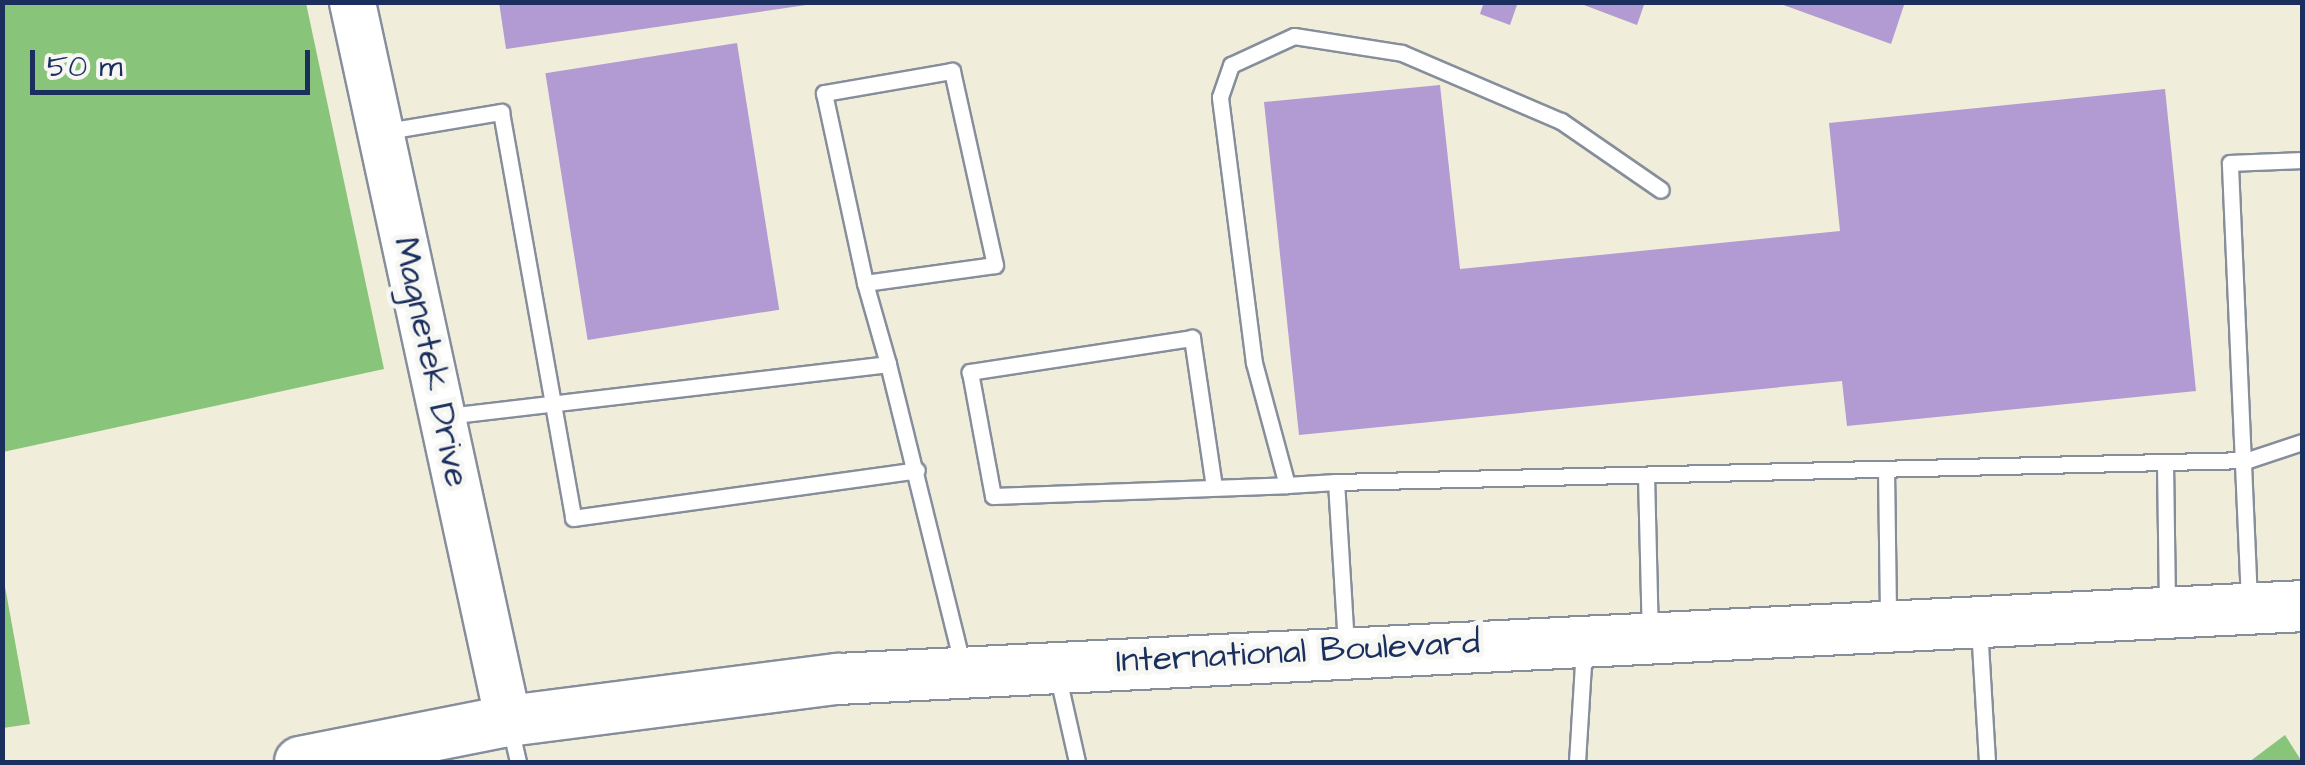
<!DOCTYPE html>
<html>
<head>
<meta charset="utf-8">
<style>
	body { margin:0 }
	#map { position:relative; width:2305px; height:765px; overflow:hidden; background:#f0edda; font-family:"Architects Daughter",sans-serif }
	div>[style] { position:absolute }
	.green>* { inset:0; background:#88c479 }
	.building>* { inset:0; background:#b29ad2; transform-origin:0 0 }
	.roads { filter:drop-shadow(2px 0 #868e9c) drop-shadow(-2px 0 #868e9c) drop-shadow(0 2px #868e9c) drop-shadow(0 -2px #868e9c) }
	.lane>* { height:15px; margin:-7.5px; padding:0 7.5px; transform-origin:7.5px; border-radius:7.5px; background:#fff }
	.secondary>* { height:45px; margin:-22.5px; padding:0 22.5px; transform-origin:22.5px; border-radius:22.5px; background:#fff }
	.primary>* { height:50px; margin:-25px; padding:0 25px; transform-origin:25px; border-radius:25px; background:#fff }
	span { translate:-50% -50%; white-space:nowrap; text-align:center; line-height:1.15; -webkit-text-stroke:10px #f6f6f2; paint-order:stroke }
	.street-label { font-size:35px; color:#1b2f5e }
	.frame { position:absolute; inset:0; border:5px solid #1b2f5e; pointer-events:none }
	.scale { position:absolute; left:30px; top:50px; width:280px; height:45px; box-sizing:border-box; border:5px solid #1b2f5e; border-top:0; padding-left:12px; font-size:30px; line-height:35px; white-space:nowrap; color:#1b2f5e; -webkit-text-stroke:8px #f6f6f2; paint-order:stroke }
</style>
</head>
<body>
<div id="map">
	<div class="green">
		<i style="clip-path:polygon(2px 3px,306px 3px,384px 369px,3px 452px)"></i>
		<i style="clip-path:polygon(2px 570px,30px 724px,3px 728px,2px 728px)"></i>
		<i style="clip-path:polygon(2285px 735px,2302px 762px,2249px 762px)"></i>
	</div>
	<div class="building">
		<i style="clip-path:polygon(499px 2px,806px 2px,806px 5px,506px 49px)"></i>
		<i style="clip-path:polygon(1484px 2px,1518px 2px,1510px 25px,1480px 14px)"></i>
		<i style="clip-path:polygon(1576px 2px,1645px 2px,1637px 25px)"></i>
		<i style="clip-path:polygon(1775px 2px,1905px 2px,1891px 44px)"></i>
		<i style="left:737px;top:43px;width:270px;height:194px;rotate:81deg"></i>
		<i style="clip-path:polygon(1440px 85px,1460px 269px,1840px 231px,1829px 123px,2165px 89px,2196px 391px,1847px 426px,1842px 381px,1299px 435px,1264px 102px)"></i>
	</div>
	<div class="roads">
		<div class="lane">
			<i style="left:387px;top:131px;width:116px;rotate:-9.5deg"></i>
			<i style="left:501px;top:112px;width:412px;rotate:79.9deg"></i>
			<i style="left:573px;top:518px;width:347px;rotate:-7.9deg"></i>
			<i style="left:865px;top:283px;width:131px;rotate:-7.9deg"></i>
			<i style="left:995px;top:265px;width:199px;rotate:-102.5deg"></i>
			<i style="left:952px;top:71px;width:130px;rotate:170.2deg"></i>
			<i style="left:824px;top:93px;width:194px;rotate:77.8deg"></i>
			<i style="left:865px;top:283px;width:84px;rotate:74.1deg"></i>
			<i style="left:447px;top:416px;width:444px;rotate:-6.7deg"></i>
			<i style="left:888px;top:364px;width:313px;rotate:76.1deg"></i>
			<i style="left:2165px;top:462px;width:146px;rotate:89.2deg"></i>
			<i style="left:1886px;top:469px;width:151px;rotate:89.2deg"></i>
			<i style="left:1646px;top:475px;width:159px;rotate:88.6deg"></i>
			<i style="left:1287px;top:485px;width:126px;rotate:-105.1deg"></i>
			<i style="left:1254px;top:363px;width:268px;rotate:-97.3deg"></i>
			<i style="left:1220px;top:97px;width:34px;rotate:-71deg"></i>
			<i style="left:1231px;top:65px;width:69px;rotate:-24.7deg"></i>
			<i style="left:1294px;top:36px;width:109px;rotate:8.9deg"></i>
			<i style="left:1402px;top:53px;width:173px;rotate:23.2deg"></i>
			<i style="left:1561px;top:121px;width:121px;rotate:34.6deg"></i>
			<i style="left:1214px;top:487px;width:151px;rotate:-98.4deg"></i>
			<i style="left:1192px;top:338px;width:225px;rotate:171.3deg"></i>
			<i style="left:970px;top:372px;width:126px;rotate:79.5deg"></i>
			<i style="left:993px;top:496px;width:294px;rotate:-2.1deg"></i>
			<i style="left:1287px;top:485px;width:49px;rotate:-3.5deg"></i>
			<i style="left:2249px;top:601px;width:438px;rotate:-92.5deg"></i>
			<i style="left:2230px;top:163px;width:72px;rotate:-2.4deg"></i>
			<i style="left:1979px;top:627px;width:135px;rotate:86.6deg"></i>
			<i style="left:1346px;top:645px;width:163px;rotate:-93.5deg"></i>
			<i style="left:1336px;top:482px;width:912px;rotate:-1.38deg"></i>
			<i style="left:2248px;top:460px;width:57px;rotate:-18.4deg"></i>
			<i style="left:1057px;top:673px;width:91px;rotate:77.3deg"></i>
			<i style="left:510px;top:727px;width:36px;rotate:77deg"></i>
			<i style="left:1577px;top:762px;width:115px;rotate:-86.5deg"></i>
		</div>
		<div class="secondary">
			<i style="left:352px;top:2px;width:736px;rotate:77.76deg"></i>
		</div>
		<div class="primary">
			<i style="left:300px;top:762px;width:212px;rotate:-11.2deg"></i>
			<i style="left:508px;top:721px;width:333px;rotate:-7.3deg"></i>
			<i style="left:838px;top:679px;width:1466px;rotate:-2.85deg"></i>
		</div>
	</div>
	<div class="street-label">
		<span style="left:431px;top:362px;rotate:78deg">Magnetek Drive</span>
		<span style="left:1298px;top:652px;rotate:-3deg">International Boulevard</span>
	</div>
	<div class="frame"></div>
	<div class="scale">50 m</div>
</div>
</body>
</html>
